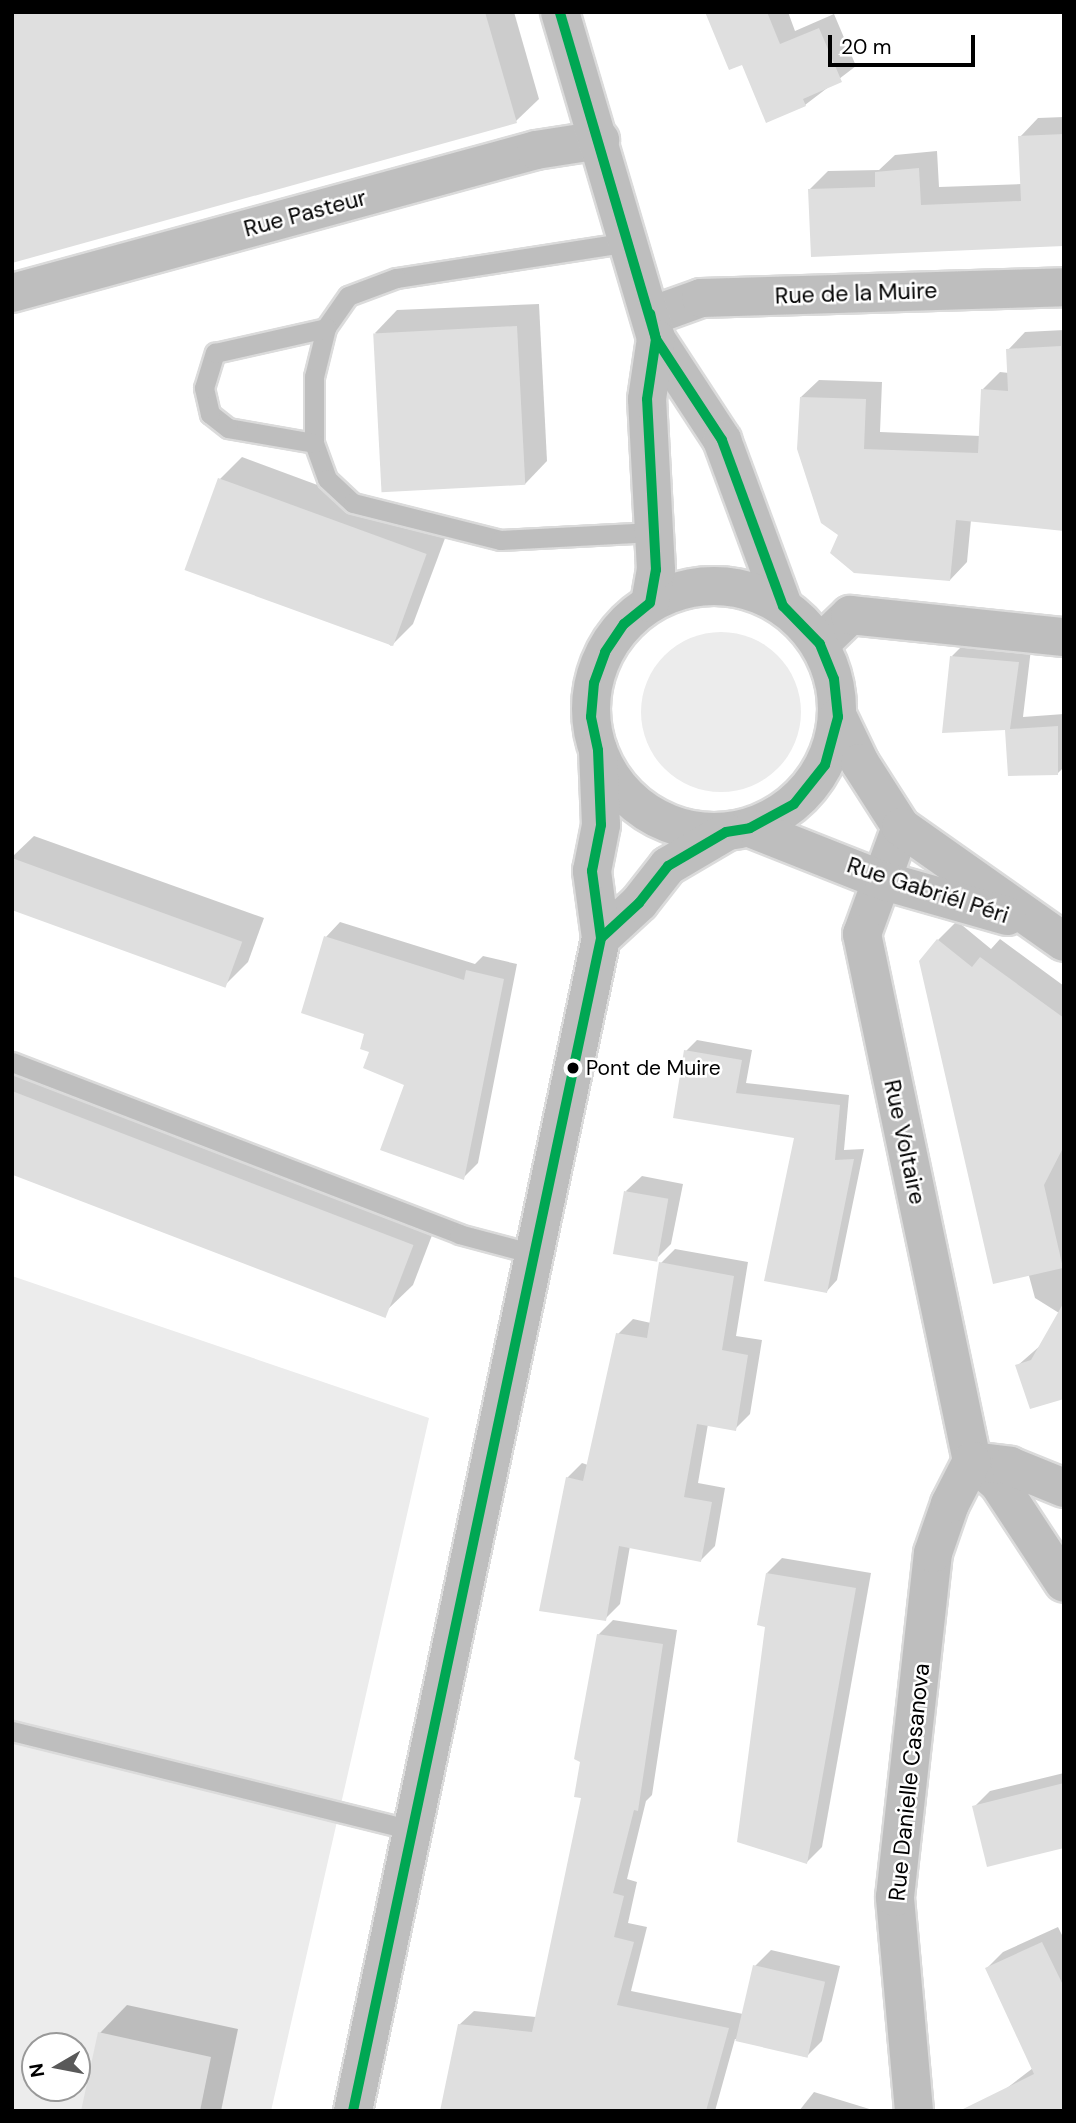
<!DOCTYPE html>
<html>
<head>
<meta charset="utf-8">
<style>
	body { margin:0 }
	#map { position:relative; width:1076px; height:2123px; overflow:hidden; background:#fff; font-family:"DM Sans",sans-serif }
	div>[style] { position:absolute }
	.green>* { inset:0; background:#ececec }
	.round { border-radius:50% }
	.shadow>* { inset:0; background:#0003 }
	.building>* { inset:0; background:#dfdfdf; transform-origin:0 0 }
	.roads { filter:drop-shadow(2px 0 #dbdbdb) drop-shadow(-2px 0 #dbdbdb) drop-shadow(0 2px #dbdbdb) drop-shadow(0 -2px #dbdbdb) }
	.lane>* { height:19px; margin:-9.5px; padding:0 9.5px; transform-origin:9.5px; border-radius:9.5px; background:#bebebe }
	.street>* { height:38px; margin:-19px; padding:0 19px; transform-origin:19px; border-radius:19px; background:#bebebe }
	.primary>* { height:38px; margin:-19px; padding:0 19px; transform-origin:19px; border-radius:19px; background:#bebebe }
	.primary>.ring { margin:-19px; padding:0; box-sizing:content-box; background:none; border:38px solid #bebebe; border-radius:50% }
	.bus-1>* { height:10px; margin:-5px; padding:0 5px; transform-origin:5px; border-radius:5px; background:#00a753 }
	.dots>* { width:19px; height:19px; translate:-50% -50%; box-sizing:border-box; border:4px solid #fff; border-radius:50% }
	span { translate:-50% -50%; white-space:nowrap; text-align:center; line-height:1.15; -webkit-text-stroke:5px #fff; paint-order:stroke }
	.bus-label { font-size:21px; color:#000 }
	.left { translate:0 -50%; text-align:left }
	.street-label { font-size:23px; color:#000 }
	.frame { position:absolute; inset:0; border:14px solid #000; pointer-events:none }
	.north { position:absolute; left:21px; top:2032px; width:70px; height:70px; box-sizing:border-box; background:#fff; border:2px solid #999; border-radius:50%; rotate:260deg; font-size:19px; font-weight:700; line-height:28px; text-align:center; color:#000 }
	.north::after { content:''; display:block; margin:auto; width:24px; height:32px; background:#595959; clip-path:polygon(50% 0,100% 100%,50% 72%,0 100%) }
	.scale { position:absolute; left:828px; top:35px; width:147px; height:32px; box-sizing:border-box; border:4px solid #000; border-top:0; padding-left:9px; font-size:21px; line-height:24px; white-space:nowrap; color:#000; -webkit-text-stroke:5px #fff; paint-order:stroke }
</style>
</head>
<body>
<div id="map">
	<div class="green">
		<i class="round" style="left:641px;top:632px;width:160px;height:160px"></i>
		<i style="clip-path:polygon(evenodd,12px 1276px,429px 1418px,271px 2111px,12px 2111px,12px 1276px,35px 2046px,77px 2046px,77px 2088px,35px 2088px,35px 2046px)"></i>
	</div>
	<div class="shadow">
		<i style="clip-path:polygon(12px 12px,514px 12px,539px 99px,516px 121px)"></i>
		<i style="clip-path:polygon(707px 12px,788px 12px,795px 31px,834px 14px,856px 66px,805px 105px,743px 63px)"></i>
		<i style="clip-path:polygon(1064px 117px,1064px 244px,810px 189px,828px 171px,879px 170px,895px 155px,937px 151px,939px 187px,1022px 184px,1020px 137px,1038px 118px)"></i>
		<i style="clip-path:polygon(539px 304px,547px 461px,525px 484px,375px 333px,397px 310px)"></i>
		<i style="clip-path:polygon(1064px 330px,1064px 530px,971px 520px,967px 562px,950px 580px,841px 535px,801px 397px,819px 380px,882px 382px,880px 432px,981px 436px,983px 389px,1000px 372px,1009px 373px,1008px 350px,1025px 332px)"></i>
		<i style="clip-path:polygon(242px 457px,447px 533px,413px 624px,391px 646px,220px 479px)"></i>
		<i style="clip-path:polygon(965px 643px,1031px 649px,1023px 717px,1064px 714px,1064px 767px,1058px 773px,1007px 728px,952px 656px)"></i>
		<i style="clip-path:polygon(34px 836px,264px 918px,248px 962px,225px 985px,12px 905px,12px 857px)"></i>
		<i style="clip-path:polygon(957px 921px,991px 949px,1000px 939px,1064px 986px,1064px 1397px,1017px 1366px,1041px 1345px,1059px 1313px,1035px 1298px,938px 940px)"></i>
		<i style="clip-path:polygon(340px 922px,475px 964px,483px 956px,517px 964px,478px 1163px,463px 1178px,406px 1084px,371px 1051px,326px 937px)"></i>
		<i style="clip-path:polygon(697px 1040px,752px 1050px,746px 1083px,849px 1095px,844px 1150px,864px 1149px,837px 1280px,827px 1291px,796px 1137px,675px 1116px,686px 1051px)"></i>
		<i style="clip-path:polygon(12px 1053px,439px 1217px,413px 1285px,385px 1312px,12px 1168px)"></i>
		<i style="clip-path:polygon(642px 1176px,683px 1184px,671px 1244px,655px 1260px,626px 1191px)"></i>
		<i style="clip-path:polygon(675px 1249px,748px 1262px,736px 1336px,762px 1340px,750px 1414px,735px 1429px,708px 1424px,698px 1483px,725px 1488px,715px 1546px,701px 1560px,630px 1546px,620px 1604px,605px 1619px,567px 1478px,582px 1463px,588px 1465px,618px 1334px,633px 1319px,651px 1323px,661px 1263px)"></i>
		<i style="clip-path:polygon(782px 1558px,871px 1573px,822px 1847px,807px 1862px,767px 1626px,767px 1573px)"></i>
		<i style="clip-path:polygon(613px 1620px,677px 1630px,652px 1795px,646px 1801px,627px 1879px,637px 1882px,628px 1923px,647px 1927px,631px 1991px,743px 2014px,755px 1966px,771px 1950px,840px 1966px,822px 2041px,806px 2057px,735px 2039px,715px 2111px,442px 2111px,459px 2025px,474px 2011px,536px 2017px,583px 1797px,598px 1635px)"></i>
		<i style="clip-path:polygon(1064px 1773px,1064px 1851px,1063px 1847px,974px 1807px,990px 1791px)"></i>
		<i style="clip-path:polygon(1058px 1927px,1064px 1939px,1064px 2111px,1007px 2088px,1033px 2068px,987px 1968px,1003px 1952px)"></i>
		<i style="clip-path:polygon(127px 2005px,238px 2029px,221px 2111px,83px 2111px,100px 2033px)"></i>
		<i style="clip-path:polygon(814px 2092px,876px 2111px,799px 2111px)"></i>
	</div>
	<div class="building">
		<i style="clip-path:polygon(12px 12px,485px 12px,517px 123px,12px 263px)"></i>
		<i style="clip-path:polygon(705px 12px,767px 12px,780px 44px,819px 28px,842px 82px,803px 99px,806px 106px,766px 123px,742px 65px,729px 70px)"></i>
		<i style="clip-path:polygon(1064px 134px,1064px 246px,811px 257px,808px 189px,875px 187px,875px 172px,919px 168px,921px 205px,1021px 201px,1018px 136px)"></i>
		<i style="left:517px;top:326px;width:159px;height:144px;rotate:87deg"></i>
		<i style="clip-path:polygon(1061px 346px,1064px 531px,956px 520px,950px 581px,854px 573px,830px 553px,838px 535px,821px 523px,797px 449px,800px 397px,866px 399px,864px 449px,978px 453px,981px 389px,1008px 391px,1006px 349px)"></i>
		<i style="left:218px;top:478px;width:222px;height:98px;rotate:20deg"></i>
		<i style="clip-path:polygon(950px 656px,1019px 662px,1010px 729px,1058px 726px,1058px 775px,1008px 776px,1005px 730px,942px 733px)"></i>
		<i style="left:12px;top:858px;width:245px;height:49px;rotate:20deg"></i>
		<i style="clip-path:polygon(324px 936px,464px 980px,466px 970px,504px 979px,464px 1180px,380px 1150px,404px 1085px,363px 1068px,369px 1052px,360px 1049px,364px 1034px,301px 1013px)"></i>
		<i style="clip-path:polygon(937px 939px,972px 967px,980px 957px,1064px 1018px,1064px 1146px,1044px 1185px,1063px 1268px,993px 1284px,919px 961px)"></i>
		<i style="clip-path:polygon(684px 1050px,742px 1060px,736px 1093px,840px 1105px,835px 1160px,854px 1159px,827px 1293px,764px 1281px,794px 1138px,673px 1118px)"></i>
		<i style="left:12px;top:1091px;width:430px;height:78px;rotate:21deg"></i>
		<i style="left:624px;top:1191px;width:45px;height:64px;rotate:10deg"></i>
		<i style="clip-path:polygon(659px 1262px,734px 1276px,722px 1350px,748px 1355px,736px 1431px,697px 1424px,684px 1497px,712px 1502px,701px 1562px,619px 1546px,606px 1621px,539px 1611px,566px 1477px,583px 1481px,616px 1333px,647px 1338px)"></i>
		<i style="clip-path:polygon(1064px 1302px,1064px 1399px,1030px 1409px,1015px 1365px,1031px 1360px)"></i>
		<i style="clip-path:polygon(766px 1573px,856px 1588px,807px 1864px,737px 1842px,765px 1627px,757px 1625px)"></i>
		<i style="clip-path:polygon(597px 1634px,663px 1644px,638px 1811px,634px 1810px,613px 1893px,624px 1896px,614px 1937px,634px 1942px,617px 2005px,729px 2028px,706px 2111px,440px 2111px,458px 2024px,532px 2032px,581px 1798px,574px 1797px,580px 1762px,574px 1759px)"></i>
		<i style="clip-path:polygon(1064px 1783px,1064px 1848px,987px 1867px,972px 1806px)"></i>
		<i style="clip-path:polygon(1042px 1942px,1064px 1987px,1064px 2111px,959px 2111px,1034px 2074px,985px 1968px)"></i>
		<i style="left:753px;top:1965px;width:74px;height:78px;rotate:13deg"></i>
		<i style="clip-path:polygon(98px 2032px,211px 2057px,200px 2111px,81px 2111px)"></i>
	</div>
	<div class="roads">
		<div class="lane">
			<i style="left:629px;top:242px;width:236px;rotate:171.2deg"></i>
			<i style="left:396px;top:278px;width:51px;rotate:159.4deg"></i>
			<i style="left:348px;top:296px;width:39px;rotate:125deg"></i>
			<i style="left:326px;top:328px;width:50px;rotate:103.8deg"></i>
			<i style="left:314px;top:377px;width:66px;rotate:90deg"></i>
			<i style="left:314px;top:443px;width:38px;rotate:70deg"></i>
			<i style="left:327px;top:479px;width:35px;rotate:43deg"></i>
			<i style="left:353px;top:503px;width:152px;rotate:14.1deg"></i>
			<i style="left:500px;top:540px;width:154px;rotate:-3deg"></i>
			<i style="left:314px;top:443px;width:87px;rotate:-170.1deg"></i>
			<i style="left:228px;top:428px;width:23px;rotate:-142deg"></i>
			<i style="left:210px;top:414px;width:27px;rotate:-103deg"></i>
			<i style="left:204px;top:388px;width:37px;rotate:-73deg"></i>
			<i style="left:215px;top:353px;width:114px;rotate:-12.7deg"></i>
			<i style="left:12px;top:1062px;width:479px;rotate:21deg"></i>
			<i style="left:459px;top:1234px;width:78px;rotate:14.9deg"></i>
			<i style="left:12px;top:1731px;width:413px;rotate:13.9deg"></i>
		</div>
		<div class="street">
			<i style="left:12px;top:293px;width:543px;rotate:-15.26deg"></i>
			<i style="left:536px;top:150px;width:65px;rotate:-8.9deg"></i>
			<i style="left:651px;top:316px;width:53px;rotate:-19.8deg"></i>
			<i style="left:701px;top:298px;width:363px;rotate:-1.7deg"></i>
			<i style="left:820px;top:644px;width:42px;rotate:-44deg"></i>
			<i style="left:850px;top:615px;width:215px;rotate:5.9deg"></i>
			<i style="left:901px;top:827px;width:114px;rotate:110deg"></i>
			<i style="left:862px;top:934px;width:538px;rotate:78.21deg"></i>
			<i style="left:972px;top:1461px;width:35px;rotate:40deg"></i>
			<i style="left:999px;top:1484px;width:118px;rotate:56.7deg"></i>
			<i style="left:972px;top:1461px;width:38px;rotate:7deg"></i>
			<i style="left:1010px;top:1466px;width:58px;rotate:22.2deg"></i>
			<i style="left:914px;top:2111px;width:215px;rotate:-95.1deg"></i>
			<i style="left:895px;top:1897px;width:346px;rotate:-83.7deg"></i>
			<i style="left:933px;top:1553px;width:52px;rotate:-70.9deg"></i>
			<i style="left:950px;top:1504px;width:48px;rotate:-62.9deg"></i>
		</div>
		<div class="primary">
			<i style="left:560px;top:12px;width:341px;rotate:73.6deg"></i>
			<i style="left:656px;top:339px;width:121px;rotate:56.8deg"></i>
			<i style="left:722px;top:440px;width:177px;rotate:69.8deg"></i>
			<i class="ring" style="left:591px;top:586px;width:208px;height:208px"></i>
			<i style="left:650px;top:603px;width:34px;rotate:-80deg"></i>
			<i style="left:656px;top:570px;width:171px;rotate:-93deg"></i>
			<i style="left:647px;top:399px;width:61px;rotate:-81.5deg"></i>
			<i style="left:838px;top:717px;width:51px;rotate:64.4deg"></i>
			<i style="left:860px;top:763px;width:76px;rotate:57.4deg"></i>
			<i style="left:901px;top:827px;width:199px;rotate:35.2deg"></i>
			<i style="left:750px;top:828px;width:144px;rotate:21.6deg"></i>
			<i style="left:884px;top:881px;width:128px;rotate:15.9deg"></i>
			<i style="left:601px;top:938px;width:52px;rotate:-42.6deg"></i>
			<i style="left:639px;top:903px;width:47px;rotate:-51.9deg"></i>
			<i style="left:668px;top:866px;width:67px;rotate:-30.4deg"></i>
			<i style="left:353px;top:2111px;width:1199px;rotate:-78.06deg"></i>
			<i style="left:601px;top:938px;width:68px;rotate:-97.7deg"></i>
			<i style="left:592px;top:871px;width:47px;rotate:-78.9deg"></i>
			<i style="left:601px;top:825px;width:75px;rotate:-92.3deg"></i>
		</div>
	</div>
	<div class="bus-1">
		<i style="left:601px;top:938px;width:52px;rotate:-42.6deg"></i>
		<i style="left:639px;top:903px;width:47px;rotate:-51.9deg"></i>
		<i style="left:668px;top:866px;width:67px;rotate:-30.4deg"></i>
		<i style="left:726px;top:832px;width:24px;rotate:-9deg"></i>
		<i style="left:750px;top:828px;width:50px;rotate:-28.6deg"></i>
		<i style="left:794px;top:804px;width:50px;rotate:-51.5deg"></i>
		<i style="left:825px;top:765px;width:50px;rotate:-74.8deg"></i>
		<i style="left:838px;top:717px;width:38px;rotate:-96deg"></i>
		<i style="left:834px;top:679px;width:38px;rotate:-112deg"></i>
		<i style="left:820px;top:644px;width:53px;rotate:-134.2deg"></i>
		<i style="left:783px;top:606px;width:177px;rotate:-110.2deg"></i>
		<i style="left:722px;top:440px;width:121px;rotate:-123.2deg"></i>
		<i style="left:656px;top:339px;width:26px;rotate:-103deg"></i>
		<i style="left:353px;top:2111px;width:1199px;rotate:-78.06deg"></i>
		<i style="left:601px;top:938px;width:68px;rotate:-97.7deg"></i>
		<i style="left:592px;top:871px;width:47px;rotate:-78.9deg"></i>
		<i style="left:601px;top:825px;width:75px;rotate:-92.3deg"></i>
		<i style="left:598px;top:750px;width:34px;rotate:-102deg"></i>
		<i style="left:591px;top:717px;width:34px;rotate:-85deg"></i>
		<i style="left:594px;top:683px;width:33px;rotate:-70deg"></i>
		<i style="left:605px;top:652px;width:34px;rotate:-56deg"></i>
		<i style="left:624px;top:624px;width:33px;rotate:-39deg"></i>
		<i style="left:650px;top:603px;width:34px;rotate:-80deg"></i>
		<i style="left:656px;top:570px;width:171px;rotate:-93deg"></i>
		<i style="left:647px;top:399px;width:61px;rotate:-81.5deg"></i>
		<i style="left:656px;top:339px;width:341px;rotate:-106.4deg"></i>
	</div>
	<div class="dots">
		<i style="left:573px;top:1068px;background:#000"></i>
	</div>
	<div class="bus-label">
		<span class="left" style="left:586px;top:1068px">Pont de Muire</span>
	</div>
	<div class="street-label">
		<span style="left:305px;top:213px;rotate:-15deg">Rue Pasteur</span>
		<span style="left:856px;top:293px;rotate:-2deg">Rue de la Muire</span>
		<span style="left:928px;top:890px;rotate:18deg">Rue Gabriél Péri</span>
		<span style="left:905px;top:1142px;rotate:78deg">Rue Voltaire</span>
		<span style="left:909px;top:1782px;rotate:-84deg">Rue Danielle Casanova</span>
	</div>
	<div class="frame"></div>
	<div class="north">N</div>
	<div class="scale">20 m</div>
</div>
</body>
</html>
